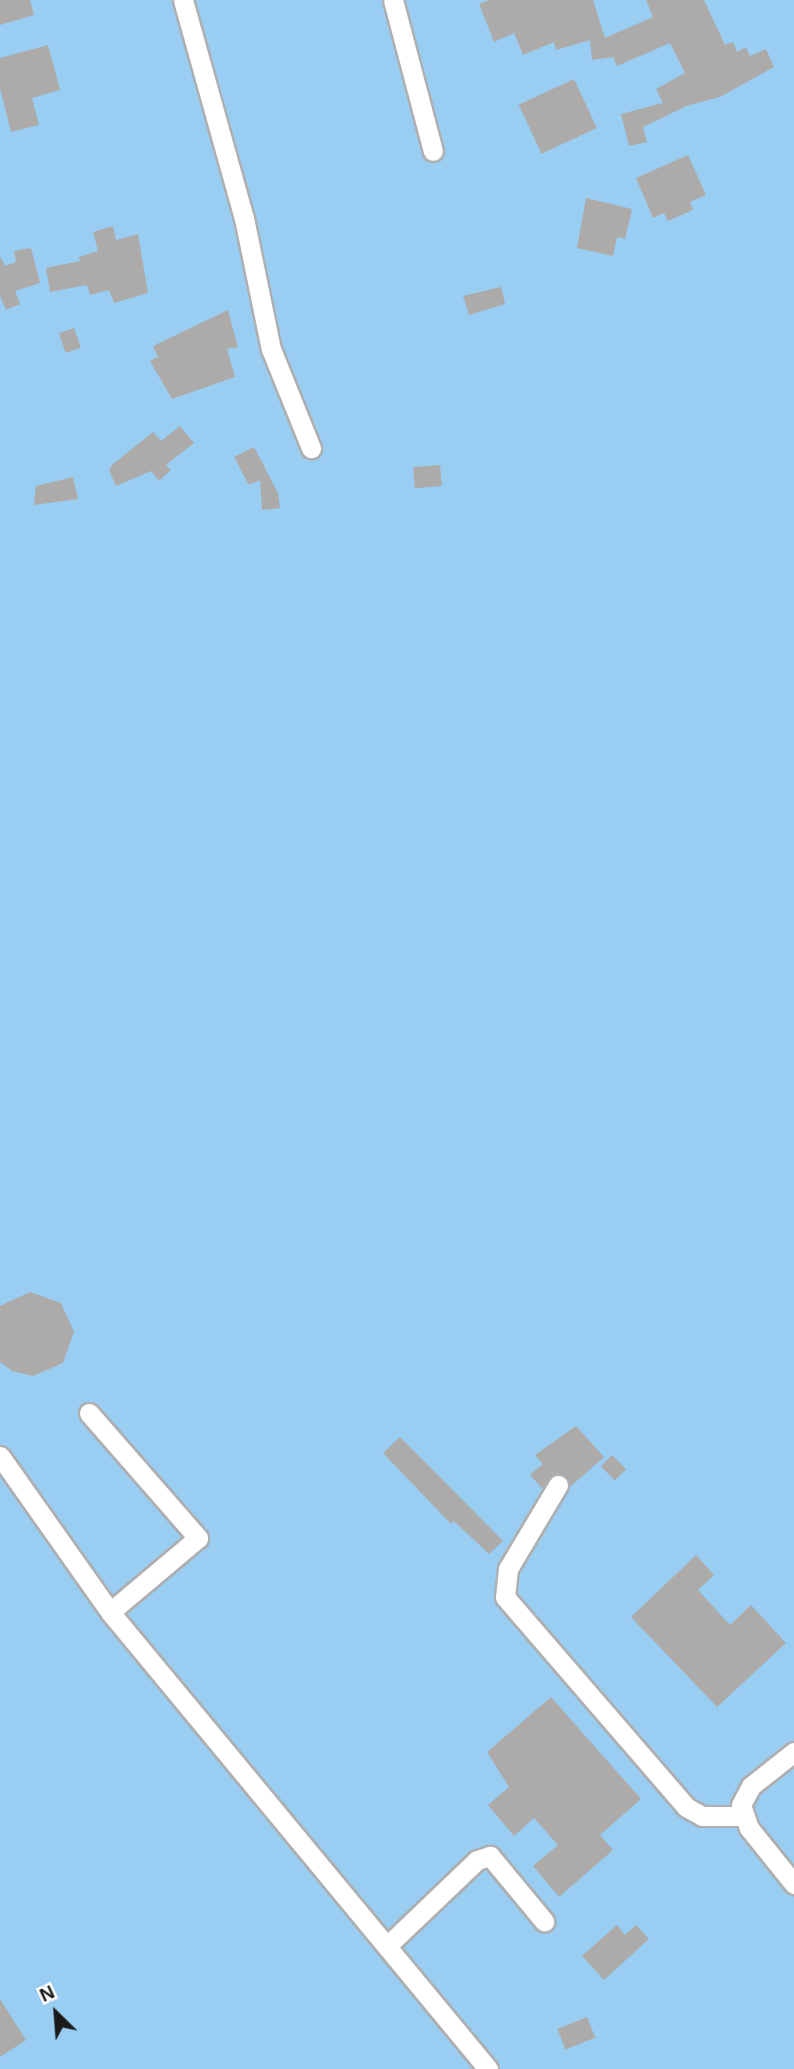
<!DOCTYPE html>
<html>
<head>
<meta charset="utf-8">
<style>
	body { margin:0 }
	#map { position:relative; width:794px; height:2069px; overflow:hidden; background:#e9ebec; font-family:Helvetica,sans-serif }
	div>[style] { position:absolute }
	.green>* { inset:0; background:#99cdf2; transform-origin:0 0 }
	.building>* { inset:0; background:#adaba9; transform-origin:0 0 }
	.roads { filter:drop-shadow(2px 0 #adafb1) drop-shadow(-2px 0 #adafb1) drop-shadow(0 2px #adafb1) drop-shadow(0 -2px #adafb1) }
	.minor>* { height:19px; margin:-9.5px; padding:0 9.5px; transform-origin:9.5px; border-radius:9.5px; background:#fff }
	span { translate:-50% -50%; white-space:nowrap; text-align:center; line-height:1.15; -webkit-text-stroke:5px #fff; paint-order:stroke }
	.north { position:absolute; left:21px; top:1978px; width:70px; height:70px; -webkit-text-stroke:5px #fff; paint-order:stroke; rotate:335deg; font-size:19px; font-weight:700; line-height:28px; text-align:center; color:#1a1a1b }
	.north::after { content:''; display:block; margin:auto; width:24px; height:32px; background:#1a1a1b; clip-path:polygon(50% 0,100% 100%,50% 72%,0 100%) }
</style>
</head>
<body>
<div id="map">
	<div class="green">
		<i style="left:0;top:0;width:794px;height:2069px"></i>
	</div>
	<div class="building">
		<i style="clip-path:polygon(0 0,30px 0,34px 15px,0 25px)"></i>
		<i style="clip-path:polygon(489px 0,593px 0,605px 38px,653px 17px,646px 0,704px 0,725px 45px,733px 42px,737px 52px,746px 47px,750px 56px,766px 49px,774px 67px,720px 97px,689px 105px,643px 127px,647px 142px,629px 146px,621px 114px,663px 103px,656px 89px,685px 73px,670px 43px,617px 66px,613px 57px,592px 60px,590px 40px,556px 50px,554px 42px,523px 55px,514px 33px,494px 42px,479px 4px)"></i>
		<i style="clip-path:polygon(48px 45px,60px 90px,32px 98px,39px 125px,11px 132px,0 88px,0 58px)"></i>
		<i style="left:574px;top:79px;width:54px;height:61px;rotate:65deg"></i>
		<i style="clip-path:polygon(688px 155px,706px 195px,690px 202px,693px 210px,668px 221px,664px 213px,653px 218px,636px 178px)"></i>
		<i style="clip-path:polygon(586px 198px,632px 209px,625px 239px,617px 237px,613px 256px,577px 248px)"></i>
		<i style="clip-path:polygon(113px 226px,116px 240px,138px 234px,148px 293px,114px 303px,109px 290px,90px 295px,87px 285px,50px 292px,46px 268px,80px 261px,79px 257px,98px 251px,93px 232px)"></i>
		<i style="clip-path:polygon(31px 248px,40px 283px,15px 291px,20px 304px,6px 310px,0 296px,0 256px,5px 266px,16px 262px,14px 251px)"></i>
		<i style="clip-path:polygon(501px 287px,505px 304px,469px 315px,463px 296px)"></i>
		<i style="clip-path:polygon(228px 310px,238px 347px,227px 349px,235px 377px,172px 399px,150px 361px,158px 357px,153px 346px)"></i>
		<i style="left:74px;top:328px;width:21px;height:16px;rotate:71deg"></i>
		<i style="clip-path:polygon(180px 426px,194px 443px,166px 465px,171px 470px,159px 481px,151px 471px,116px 486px,109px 470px,112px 465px,153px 432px,161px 441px)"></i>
		<i style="clip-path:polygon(254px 447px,278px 493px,280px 508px,262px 510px,260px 480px,249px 485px,234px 457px)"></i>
		<i style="left:440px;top:465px;width:21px;height:27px;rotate:85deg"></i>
		<i style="clip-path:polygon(73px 477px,78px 499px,34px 505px,36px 486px)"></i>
		<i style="clip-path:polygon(30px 1292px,61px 1303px,74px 1332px,63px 1363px,33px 1376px,12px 1371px,0 1362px,0 1306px)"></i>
		<i style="clip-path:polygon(576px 1426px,604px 1457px,570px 1487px,568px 1478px,557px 1473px,542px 1488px,530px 1475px,543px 1464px,535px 1455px)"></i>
		<i style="clip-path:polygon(400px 1437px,503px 1541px,489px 1554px,454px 1521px,451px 1524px,383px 1453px)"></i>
		<i style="left:612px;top:1455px;width:20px;height:16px;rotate:45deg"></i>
		<i style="clip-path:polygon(696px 1555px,714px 1575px,698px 1590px,730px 1625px,751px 1605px,786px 1643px,717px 1707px,631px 1617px)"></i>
		<i style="clip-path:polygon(551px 1697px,641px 1799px,600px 1835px,613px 1850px,559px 1897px,533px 1866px,558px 1845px,534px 1818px,514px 1836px,488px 1805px,509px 1787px,487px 1752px)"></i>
		<i style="clip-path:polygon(617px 1925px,625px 1935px,636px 1925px,649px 1939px,604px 1980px,582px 1956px)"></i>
		<i style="clip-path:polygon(0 1999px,26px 2040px,0 2057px)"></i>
		<i style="left:587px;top:2017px;width:22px;height:32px;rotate:68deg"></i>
	</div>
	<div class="roads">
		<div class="minor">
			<i style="left:183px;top:0;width:226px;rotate:74.4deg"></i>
			<i style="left:244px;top:218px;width:134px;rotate:78.4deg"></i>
			<i style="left:271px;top:349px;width:107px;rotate:68deg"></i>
			<i style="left:393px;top:0;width:156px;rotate:75.2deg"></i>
			<i style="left:89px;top:1413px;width:166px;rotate:48.9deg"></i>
			<i style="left:198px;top:1538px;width:115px;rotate:139.9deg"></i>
			<i style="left:0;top:1456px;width:191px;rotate:54.8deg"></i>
			<i style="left:110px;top:1612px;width:593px;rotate:50.4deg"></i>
			<i style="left:558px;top:1485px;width:98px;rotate:120.8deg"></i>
			<i style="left:508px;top:1569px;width:28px;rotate:96deg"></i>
			<i style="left:505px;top:1597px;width:277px;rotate:49.2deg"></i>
			<i style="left:686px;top:1807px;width:18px;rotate:29deg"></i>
			<i style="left:702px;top:1816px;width:41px"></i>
			<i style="left:794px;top:1752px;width:55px;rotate:141.7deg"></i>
			<i style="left:751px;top:1786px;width:21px;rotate:118deg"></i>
			<i style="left:741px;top:1805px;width:24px;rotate:71deg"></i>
			<i style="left:749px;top:1828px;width:72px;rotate:51.2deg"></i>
			<i style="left:387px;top:1946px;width:124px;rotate:-43.7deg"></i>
			<i style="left:477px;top:1860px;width:14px;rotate:-17deg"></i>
			<i style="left:490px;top:1856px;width:85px;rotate:50.3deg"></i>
		</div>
	</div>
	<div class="north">N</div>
</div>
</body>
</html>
